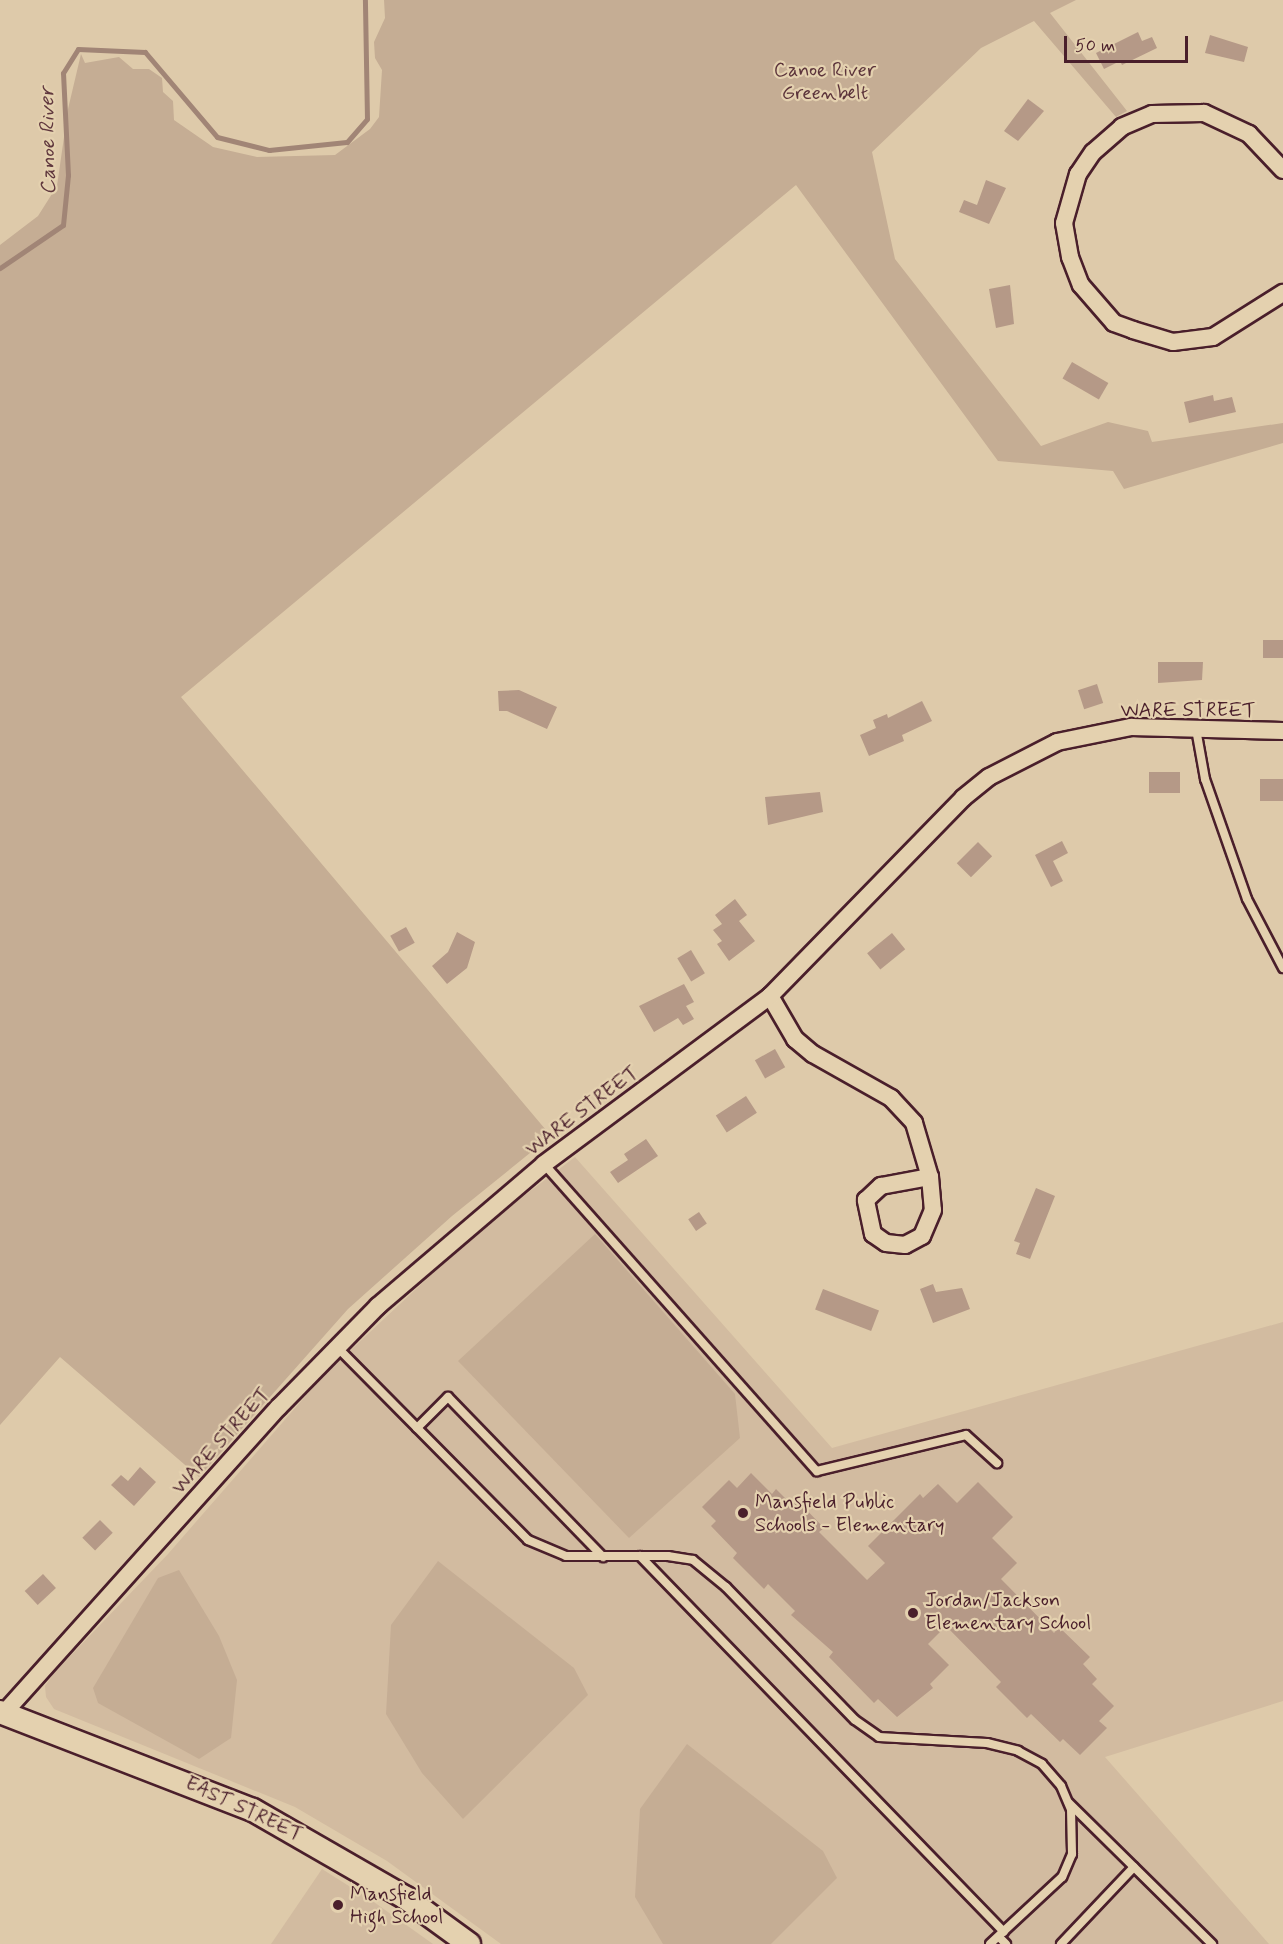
<!DOCTYPE html>
<html>
<head>
<meta charset="utf-8">
<style>
	body { margin:0 }
	#map { position:relative; width:1283px; height:1944px; overflow:hidden; background:#decaaa; font-family:Mynerve,sans-serif }
	div>[style] { position:absolute }
	.built>* { inset:0; background:#d2bba0 }
	.green>* { inset:0; background:#c5ad94 }
	.stream>* { height:5px; margin:-2.5px; padding:0 2.5px; transform-origin:2.5px; border-radius:2.5px; background:#a18576 }
	.building>* { inset:0; background:#b59987; transform-origin:0 0 }
	.roads { filter:drop-shadow(2px 0 #4a1f2b) drop-shadow(-2px 0 #4a1f2b) drop-shadow(0 2px #4a1f2b) drop-shadow(0 -2px #4a1f2b) }
	.service>* { height:8px; margin:-4px; padding:0 4px; transform-origin:4px; border-radius:4px; background:#e4d1af }
	.minor>* { height:16px; margin:-8px; padding:0 8px; transform-origin:8px; border-radius:8px; background:#e4d1af }
	.secondary>* { height:22px; margin:-11px; padding:0 11px; transform-origin:11px; border-radius:11px; background:#e4d1af }
	.dots>* { width:16px; height:16px; translate:-50% -50%; box-sizing:border-box; border:3px solid #e4d1af; border-radius:50% }
	span { translate:-50% -50%; white-space:nowrap; text-align:center; line-height:1.15; -webkit-text-stroke:4.5px #e4d1af; paint-order:stroke }
	.park-label { font-size:20px; color:#5c343b }
	.street-label { font-size:20px; color:#4a1f2b }
	.poi-label { font-size:20px; color:#4a1f2b }
	.left { translate:0 -50%; text-align:left }
	.water-label { font-size:21px; color:#60383e; font-style:italic }
	.scale { position:absolute; left:1064px; top:36px; width:124px; height:27px; box-sizing:border-box; border:3px solid #4a1f2b; border-top:0; padding-left:8px; font-size:18px; line-height:21px; white-space:nowrap; color:#4a1f2b; -webkit-text-stroke:4px #e4d1af; paint-order:stroke }
</style>
</head>
<body>
<div id="map">
	<div class="built">
		<i style="clip-path:polygon(575px 1157px,832px 1448px,1283px 1322px,1283px 1701px,1105px 1757px,1269px 1944px,501px 1944px,387px 1861px,295px 1807px,54px 1709px,46px 1697px,45px 1686px,54px 1673px,168px 1554px,323px 1376px,478px 1231px)"></i>
		<i style="clip-path:polygon(322px 1869px,371px 1900px,433px 1944px,271px 1944px)"></i>
	</div>
	<div class="green">
		<i style="clip-path:polygon(384px 0,1076px 0,1050px 13px,1127px 111px,1116px 117px,1034px 21px,981px 48px,872px 152px,895px 259px,1041px 446px,1108px 422px,1148px 431px,1152px 442px,1283px 423px,1283px 443px,1124px 489px,1113px 471px,998px 461px,796px 185px,181px 697px,551px 1136px,452px 1216px,348px 1309px,199px 1477px,60px 1357px,0 1425px,0 245px,38px 216px,57px 186px,68px 109px,81px 54px,85px 63px,119px 57px,133px 69px,149px 69px,162px 78px,163px 92px,173px 101px,174px 120px,213px 147px,257px 157px,335px 155px,370px 129px,379px 117px,382px 70px,375px 58px,374px 42px,385px 18px)"></i>
		<i style="clip-path:polygon(595px 1234px,735px 1394px,740px 1438px,629px 1538px,458px 1361px)"></i>
		<i style="clip-path:polygon(438px 1561px,574px 1668px,588px 1695px,463px 1819px,422px 1773px,386px 1714px,391px 1625px)"></i>
		<i style="clip-path:polygon(179px 1570px,219px 1636px,237px 1680px,231px 1738px,199px 1759px,98px 1703px,93px 1688px,158px 1578px)"></i>
		<i style="clip-path:polygon(687px 1744px,823px 1851px,837px 1878px,771px 1944px,663px 1944px,635px 1897px,640px 1809px)"></i>
	</div>
	<div class="stream">
		<i style="left:0;top:268px;width:76px;rotate:-34.3deg"></i>
		<i style="left:63px;top:225px;width:50px;rotate:-84.3deg"></i>
		<i style="left:68px;top:175px;width:102px;rotate:-92.8deg"></i>
		<i style="left:63px;top:73px;width:28px;rotate:-58deg"></i>
		<i style="left:78px;top:49px;width:67px;rotate:2.6deg"></i>
		<i style="left:145px;top:52px;width:111px;rotate:49.7deg"></i>
		<i style="left:217px;top:137px;width:54px;rotate:14deg"></i>
		<i style="left:269px;top:150px;width:78px;rotate:-5.9deg"></i>
		<i style="left:347px;top:142px;width:30px;rotate:-49deg"></i>
		<i style="left:367px;top:119px;width:119px;rotate:-91deg"></i>
	</div>
	<div class="building">
		<i style="clip-path:polygon(1138px 32px,1142px 41px,1152px 37px,1157px 48px,1122px 65px,1120px 61px,1104px 69px,1096px 53px)"></i>
		<i style="clip-path:polygon(1210px 35px,1248px 47px,1244px 62px,1205px 53px)"></i>
		<i style="clip-path:polygon(1028px 99px,1044px 111px,1018px 141px,1004px 131px)"></i>
		<i style="clip-path:polygon(986px 180px,1006px 188px,989px 224px,959px 212px,964px 200px,977px 205px)"></i>
		<i style="clip-path:polygon(1010px 285px,1014px 324px,996px 328px,989px 289px)"></i>
		<i style="left:1072px;top:362px;width:42px;height:19px;rotate:30deg"></i>
		<i style="clip-path:polygon(1213px 395px,1214px 401px,1232px 397px,1236px 412px,1189px 423px,1184px 402px)"></i>
		<i style="left:1263px;top:640px;width:20px;height:18px"></i>
		<i style="clip-path:polygon(1158px 662px,1203px 662px,1202px 680px,1158px 683px)"></i>
		<i style="left:1097px;top:684px;width:20px;height:20px;rotate:72deg"></i>
		<i style="clip-path:polygon(519px 690px,557px 707px,547px 729px,507px 711px,499px 711px,498px 691px)"></i>
		<i style="clip-path:polygon(922px 701px,932px 721px,902px 735px,904px 741px,869px 756px,860px 735px,876px 728px,873px 720px,887px 714px,888px 718px)"></i>
		<i style="left:1149px;top:772px;width:31px;height:21px"></i>
		<i style="left:1283px;top:779px;width:22px;height:23px;rotate:90deg"></i>
		<i style="clip-path:polygon(820px 792px,823px 812px,768px 825px,765px 797px)"></i>
		<i style="clip-path:polygon(1062px 841px,1068px 853px,1053px 861px,1063px 881px,1051px 887px,1035px 855px)"></i>
		<i style="left:978px;top:842px;width:20px;height:30px;rotate:45deg"></i>
		<i style="clip-path:polygon(735px 899px,747px 915px,739px 921px,755px 941px,729px 961px,717px 944px,722px 941px,713px 930px,722px 924px,715px 915px)"></i>
		<i style="left:406px;top:927px;width:18px;height:18px;rotate:61deg"></i>
		<i style="clip-path:polygon(457px 932px,475px 942px,467px 968px,447px 984px,432px 966px,448px 952px)"></i>
		<i style="left:892px;top:933px;width:21px;height:32px;rotate:51deg"></i>
		<i style="left:691px;top:950px;width:27px;height:16px;rotate:59deg"></i>
		<i style="clip-path:polygon(684px 984px,694px 1002px,686px 1006px,694px 1019px,683px 1025px,678px 1018px,654px 1032px,639px 1006px)"></i>
		<i style="left:775px;top:1049px;width:21px;height:23px;rotate:61deg"></i>
		<i style="left:746px;top:1096px;width:20px;height:36px;rotate:57deg"></i>
		<i style="clip-path:polygon(646px 1139px,658px 1156px,618px 1183px,610px 1172px,628px 1160px,624px 1154px)"></i>
		<i style="clip-path:polygon(1036px 1188px,1055px 1196px,1030px 1259px,1016px 1254px,1020px 1243px,1014px 1241px)"></i>
		<i style="left:699px;top:1212px;width:14px;height:13px;rotate:56deg"></i>
		<i style="clip-path:polygon(933px 1284px,936px 1292px,962px 1288px,970px 1309px,933px 1323px,920px 1289px)"></i>
		<i style="left:823px;top:1289px;width:60px;height:22px;rotate:21deg"></i>
		<i style="clip-path:polygon(140px 1467px,156px 1482px,134px 1506px,111px 1485px,121px 1475px,128px 1481px)"></i>
		<i style="clip-path:polygon(751px 1473px,772px 1494px,776px 1489px,790px 1503px,795px 1498px,824px 1528px,819px 1532px,867px 1580px,885px 1563px,868px 1546px,920px 1494px,923px 1498px,938px 1484px,957px 1503px,978px 1482px,1013px 1517px,992px 1538px,1017px 1563px,1001px 1579px,1054px 1633px,1059px 1627px,1090px 1657px,1083px 1664px,1097px 1679px,1092px 1684px,1114px 1706px,1099px 1721px,1107px 1728px,1080px 1755px,1063px 1739px,1060px 1742px,1031px 1714px,1027px 1718px,996px 1687px,1001px 1682px,946px 1626px,928px 1644px,949px 1665px,930px 1684px,933px 1688px,897px 1717px,878px 1699px,874px 1703px,829px 1657px,833px 1652px,791px 1615px,795px 1611px,768px 1584px,764px 1589px,733px 1558px,737px 1553px,711px 1526px,716px 1521px,702px 1507px,729px 1480px,737px 1488px)"></i>
		<i style="left:100px;top:1520px;width:18px;height:25px;rotate:45deg"></i>
		<i style="left:43px;top:1574px;width:19px;height:25px;rotate:47deg"></i>
	</div>
	<div class="roads">
		<div class="service">
			<i style="left:1196px;top:729px;width:51px;rotate:79.8deg"></i>
			<i style="left:1205px;top:779px;width:127px;rotate:70.7deg"></i>
			<i style="left:1247px;top:899px;width:78px;rotate:62.4deg"></i>
			<i style="left:544px;top:1164px;width:411px;rotate:48.4deg"></i>
			<i style="left:817px;top:1471px;width:153px;rotate:-13.6deg"></i>
			<i style="left:966px;top:1435px;width:42px;rotate:42.1deg"></i>
			<i style="left:336px;top:1346px;width:273px;rotate:45.3deg"></i>
			<i style="left:528px;top:1540px;width:41px;rotate:22.8deg"></i>
			<i style="left:566px;top:1556px;width:102px"></i>
			<i style="left:668px;top:1556px;width:25px;rotate:9deg"></i>
			<i style="left:693px;top:1560px;width:43px;rotate:39.3deg"></i>
			<i style="left:726px;top:1587px;width:185px;rotate:45.9deg"></i>
			<i style="left:855px;top:1720px;width:29px;rotate:35deg"></i>
			<i style="left:879px;top:1737px;width:108px;rotate:3.2deg"></i>
			<i style="left:987px;top:1743px;width:32px;rotate:14deg"></i>
			<i style="left:1018px;top:1751px;width:27px;rotate:28deg"></i>
			<i style="left:1042px;top:1764px;width:29px;rotate:49deg"></i>
			<i style="left:1061px;top:1786px;width:25px;rotate:67deg"></i>
			<i style="left:1071px;top:1809px;width:45px;rotate:88.7deg"></i>
			<i style="left:1072px;top:1854px;width:25px;rotate:113deg"></i>
			<i style="left:1062px;top:1877px;width:98px;rotate:137.1deg"></i>
			<i style="left:417px;top:1428px;width:44px;rotate:-45deg"></i>
			<i style="left:448px;top:1397px;width:223px;rotate:45.9deg"></i>
			<i style="left:640px;top:1556px;width:523px;rotate:45.93deg"></i>
			<i style="left:1069px;top:1803px;width:201px;rotate:44.6deg"></i>
			<i style="left:999px;top:1937px;width:10px;rotate:45deg"></i>
			<i style="left:1061px;top:1944px;width:106px;rotate:-46.5deg"></i>
		</div>
		<div class="minor">
			<i style="left:1283px;top:170px;width:50px;rotate:-133.4deg"></i>
			<i style="left:1249px;top:134px;width:50px;rotate:-155deg"></i>
			<i style="left:1204px;top:113px;width:52px;rotate:178.9deg"></i>
			<i style="left:1152px;top:114px;width:33px;rotate:157deg"></i>
			<i style="left:1122px;top:127px;width:38px;rotate:139deg"></i>
			<i style="left:1093px;top:152px;width:27px;rotate:124deg"></i>
			<i style="left:1078px;top:174px;width:51px;rotate:105.9deg"></i>
			<i style="left:1064px;top:223px;width:35px;rotate:80deg"></i>
			<i style="left:1070px;top:257px;width:30px;rotate:69deg"></i>
			<i style="left:1081px;top:285px;width:50px;rotate:49deg"></i>
			<i style="left:1114px;top:323px;width:20px;rotate:20deg"></i>
			<i style="left:1133px;top:330px;width:42px;rotate:16.7deg"></i>
			<i style="left:1173px;top:342px;width:40px;rotate:-7.1deg"></i>
			<i style="left:1213px;top:337px;width:83px;rotate:-32.2deg"></i>
			<i style="left:770px;top:996px;width:50px;rotate:59.8deg"></i>
			<i style="left:795px;top:1039px;width:23px;rotate:40deg"></i>
			<i style="left:813px;top:1054px;width:90px;rotate:29.4deg"></i>
			<i style="left:891px;top:1098px;width:34px;rotate:47deg"></i>
			<i style="left:914px;top:1123px;width:56px;rotate:73.5deg"></i>
			<i style="left:930px;top:1177px;width:33px;rotate:85deg"></i>
			<i style="left:933px;top:1210px;width:28px;rotate:113deg"></i>
			<i style="left:922px;top:1236px;width:19px;rotate:152deg"></i>
			<i style="left:905px;top:1245px;width:19px;rotate:-174deg"></i>
			<i style="left:886px;top:1243px;width:16px;rotate:-145deg"></i>
			<i style="left:873px;top:1234px;width:35px;rotate:-102deg"></i>
			<i style="left:866px;top:1200px;width:21px;rotate:-43deg"></i>
			<i style="left:881px;top:1186px;width:50px;rotate:-10.4deg"></i>
			<i style="left:4px;top:1713px;width:411px;rotate:-48.1deg"></i>
			<i style="left:279px;top:1407px;width:141px;rotate:-45.6deg"></i>
			<i style="left:378px;top:1306px;width:218px;rotate:-40.5deg"></i>
			<i style="left:544px;top:1164px;width:282px;rotate:-36.6deg"></i>
			<i style="left:770px;top:996px;width:277px;rotate:-45.7deg"></i>
			<i style="left:963px;top:798px;width:33px;rotate:-39deg"></i>
			<i style="left:989px;top:777px;width:76px;rotate:-27.2deg"></i>
			<i style="left:1057px;top:742px;width:76px;rotate:-11.5deg"></i>
			<i style="left:1131px;top:727px;width:152px;rotate:1.5deg"></i>
		</div>
		<div class="secondary">
			<i style="left:0;top:1712px;width:271px;rotate:21.2deg"></i>
			<i style="left:253px;top:1810px;width:177px;rotate:29.9deg"></i>
			<i style="left:406px;top:1898px;width:78px;rotate:36.1deg"></i>
		</div>
	</div>
	<div class="dots">
		<i style="left:743px;top:1513px;background:#4a1f2b"></i>
		<i style="left:913px;top:1613px;background:#4a1f2b"></i>
		<i style="left:338px;top:1905px;background:#4a1f2b"></i>
	</div>
	<div class="park-label">
		<span style="left:825px;top:82px">Canoe River<br>Greenbelt</span>
	</div>
	<div class="street-label">
		<span style="left:1188px;top:710px">WARE STREET</span>
		<span style="left:582px;top:1111px;rotate:-37deg">WARE STREET</span>
		<span style="left:221px;top:1441px;rotate:-48deg">WARE STREET</span>
		<span style="left:244px;top:1809px;rotate:25deg">EAST STREET</span>
	</div>
	<div class="poi-label">
		<span class="left" style="left:755px;top:1514px">Mansfield Public<br>Schools - Elementary</span>
		<span class="left" style="left:925px;top:1612px">Jordan/Jackson<br>Elementary School</span>
		<span class="left" style="left:350px;top:1906px">Mansfield<br>High School</span>
	</div>
	<div class="water-label">
		<span style="left:48px;top:141px;rotate:-91deg">Canoe River</span>
	</div>
	<div class="scale">50 m</div>
</div>
</body>
</html>
